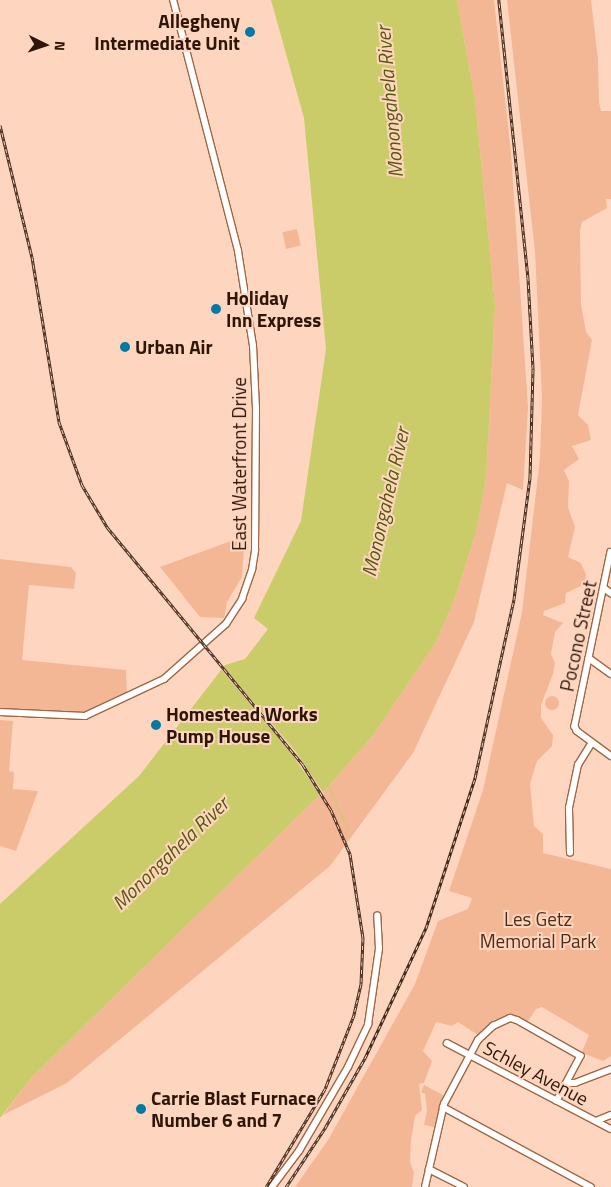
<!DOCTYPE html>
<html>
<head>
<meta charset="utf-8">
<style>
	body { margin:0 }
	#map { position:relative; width:611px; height:1187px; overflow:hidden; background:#fed6c0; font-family:"Titillium Web",sans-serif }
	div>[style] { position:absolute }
	.green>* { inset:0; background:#f4b795; transform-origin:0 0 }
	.round { border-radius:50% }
	.water>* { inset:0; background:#c9cc68 }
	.pier>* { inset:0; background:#fed6c0 }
	.stream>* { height:1px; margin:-0.5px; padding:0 0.5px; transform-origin:0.5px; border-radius:0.5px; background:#c9cc68 }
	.roads { filter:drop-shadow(1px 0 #a06644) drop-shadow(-1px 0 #a06644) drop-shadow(0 1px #a06644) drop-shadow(0 -1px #a06644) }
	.minor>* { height:5.5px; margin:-2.75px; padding:0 2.75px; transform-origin:2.75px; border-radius:2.75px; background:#fff }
	.rail>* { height:3px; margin-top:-1.5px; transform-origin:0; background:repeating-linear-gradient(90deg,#fed6c0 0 4px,#432a1b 0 8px); box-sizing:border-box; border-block:1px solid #432a1b }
	.dots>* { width:14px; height:14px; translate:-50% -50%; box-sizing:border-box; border:2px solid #fed6c0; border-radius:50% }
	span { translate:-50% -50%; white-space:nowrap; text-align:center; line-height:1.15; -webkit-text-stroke:4px #fed6c0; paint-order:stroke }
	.poi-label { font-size:19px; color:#2d1608; font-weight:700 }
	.right { translate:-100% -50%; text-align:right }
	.left { translate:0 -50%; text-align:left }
	.street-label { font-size:19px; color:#2d1608 }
	.park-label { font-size:19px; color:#4f2c16 }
	.water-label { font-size:20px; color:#58580c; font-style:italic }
	.north { position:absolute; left:20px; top:20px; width:50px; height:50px; -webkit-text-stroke:4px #fed6c0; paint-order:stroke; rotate:94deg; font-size:14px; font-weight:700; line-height:20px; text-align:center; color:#2d1608 }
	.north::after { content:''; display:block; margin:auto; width:18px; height:22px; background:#2d1608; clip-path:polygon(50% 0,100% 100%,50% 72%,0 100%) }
</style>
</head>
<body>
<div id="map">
	<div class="green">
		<i style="clip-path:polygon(457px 0,494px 0,511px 152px,528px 407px,523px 490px,507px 483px,474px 622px,413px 753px,330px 866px,67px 1083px,3px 1115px,32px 1077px,329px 786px,374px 734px,435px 644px,455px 598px,476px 532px,486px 480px,495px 305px,475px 99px)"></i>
		<i style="clip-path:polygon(507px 0,591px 0,598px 59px,599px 102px,601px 111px,611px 111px,611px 199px,606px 199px,607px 208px,582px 222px,580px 230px,581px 304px,586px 332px,592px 340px,578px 415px,588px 425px,591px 440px,572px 446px,579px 459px,564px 470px,569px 481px,568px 507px,575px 527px,568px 557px,581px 563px,586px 575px,585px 584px,566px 593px,565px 603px,544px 611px,543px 615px,563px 623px,555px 632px,551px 654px,555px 663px,553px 674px,541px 705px,541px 718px,553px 735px,552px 746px,537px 761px,530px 784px,534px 826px,543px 834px,543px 853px,611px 869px,611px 1056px,603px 1061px,585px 1054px,580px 1056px,589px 1035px,542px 1007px,536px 1009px,527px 1023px,510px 1016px,494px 1020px,478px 1035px,458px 1022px,452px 1026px,436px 1022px,423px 1051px,432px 1061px,424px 1083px,419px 1084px,422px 1110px,415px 1116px,411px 1141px,410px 1162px,414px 1173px,412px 1187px,295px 1187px,328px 1140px,415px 984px,438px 921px,468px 909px,472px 898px,449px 891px,483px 790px,522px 612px,540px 458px,542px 397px,535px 252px)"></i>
		<i style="left:297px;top:229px;width:17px;height:15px;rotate:77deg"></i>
		<i style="clip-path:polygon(239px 538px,244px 549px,242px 577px,227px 602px,224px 618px,200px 617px,160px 567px)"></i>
		<i style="clip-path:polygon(0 559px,71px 567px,76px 573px,74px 589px,29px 585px,22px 660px,126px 670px,127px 695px,90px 712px,73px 715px,0 708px)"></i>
		<i class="round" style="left:545px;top:696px;width:14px;height:14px"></i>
		<i style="clip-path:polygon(0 720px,13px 721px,9px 771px,14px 772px,13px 789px,38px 791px,16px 851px,0 846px)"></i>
		<i style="clip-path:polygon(424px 1085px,443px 1095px,434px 1127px,424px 1125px,427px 1110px,425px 1094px,421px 1092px)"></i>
	</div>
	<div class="water">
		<i style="clip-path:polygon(271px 0,457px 0,475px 99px,495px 305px,486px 480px,476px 532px,455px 598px,435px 644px,374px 734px,329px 786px,32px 1077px,0 1118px,0 904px,139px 776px,225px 665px,245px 659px,268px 629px,254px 618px,301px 521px,326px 349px,304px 118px)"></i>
	</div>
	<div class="pier">
		<i style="clip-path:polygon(222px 665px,296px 752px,324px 794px,321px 797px,292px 754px,220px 668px)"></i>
	</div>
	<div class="stream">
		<i style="left:328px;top:785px;width:52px;rotate:66.4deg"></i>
	</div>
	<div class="roads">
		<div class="minor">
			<i style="left:611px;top:552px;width:178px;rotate:101.7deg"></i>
			<i style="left:575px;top:726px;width:5px;rotate:68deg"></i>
			<i style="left:577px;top:731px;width:42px;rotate:36.3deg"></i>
			<i style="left:604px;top:588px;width:9px;rotate:36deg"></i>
			<i style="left:589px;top:658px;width:27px;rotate:36deg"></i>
			<i style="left:0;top:712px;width:85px;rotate:2.7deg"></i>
			<i style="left:85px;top:716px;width:87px;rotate:-25.1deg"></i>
			<i style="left:164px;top:679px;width:83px;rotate:-41.6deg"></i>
			<i style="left:226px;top:624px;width:30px;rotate:-57deg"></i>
			<i style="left:242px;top:599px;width:31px;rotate:-71deg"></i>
			<i style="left:252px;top:570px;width:20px;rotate:-81deg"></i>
			<i style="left:255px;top:550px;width:141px;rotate:-89.6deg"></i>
			<i style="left:256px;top:409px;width:63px;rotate:-92.7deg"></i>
			<i style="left:253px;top:346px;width:96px;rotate:-99deg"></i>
			<i style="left:238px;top:251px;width:259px;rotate:-104.5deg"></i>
			<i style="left:570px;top:853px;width:45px;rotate:-91.3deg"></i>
			<i style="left:569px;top:808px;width:44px;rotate:-78.2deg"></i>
			<i style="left:578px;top:765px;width:26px;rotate:-58deg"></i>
			<i style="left:447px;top:1043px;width:185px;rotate:27.7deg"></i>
			<i style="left:567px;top:1083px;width:8px"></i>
			<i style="left:575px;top:1083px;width:39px;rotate:-21deg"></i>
			<i style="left:443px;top:1107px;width:168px;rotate:28.4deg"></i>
			<i style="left:596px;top:1121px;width:16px;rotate:-22deg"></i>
			<i style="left:429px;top:1169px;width:39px;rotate:27deg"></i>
			<i style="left:272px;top:1187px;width:45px;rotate:-53.1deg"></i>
			<i style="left:299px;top:1151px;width:97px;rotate:-59.7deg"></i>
			<i style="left:348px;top:1067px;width:47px;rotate:-64.5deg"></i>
			<i style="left:368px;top:1025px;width:77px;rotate:-81.8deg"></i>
			<i style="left:379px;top:949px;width:33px;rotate:-93deg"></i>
			<i style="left:425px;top:1187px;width:85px;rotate:-77.1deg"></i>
			<i style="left:444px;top:1104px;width:72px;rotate:-62deg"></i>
			<i style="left:478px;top:1040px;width:21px;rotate:-43deg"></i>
			<i style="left:493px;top:1026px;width:19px;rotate:-25deg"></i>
			<i style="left:510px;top:1018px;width:7px;rotate:16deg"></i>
			<i style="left:517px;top:1020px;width:73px;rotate:29.4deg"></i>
			<i style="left:581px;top:1056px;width:51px;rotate:118.1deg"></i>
		</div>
	</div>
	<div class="rail">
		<i style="left:0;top:125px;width:136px;rotate:76.4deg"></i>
		<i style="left:32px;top:257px;width:167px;rotate:80.7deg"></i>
		<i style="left:59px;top:422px;width:67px;rotate:69.9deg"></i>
		<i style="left:82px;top:485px;width:49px;rotate:59.2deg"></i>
		<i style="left:107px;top:527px;width:308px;rotate:50.5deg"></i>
		<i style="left:303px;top:765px;width:53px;rotate:58.1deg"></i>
		<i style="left:331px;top:810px;width:48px;rotate:66.6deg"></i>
		<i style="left:350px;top:854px;width:85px;rotate:81.2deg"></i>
		<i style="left:363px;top:938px;width:46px;rotate:92.5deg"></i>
		<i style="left:361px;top:984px;width:32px;rotate:103deg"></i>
		<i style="left:354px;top:1015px;width:79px;rotate:111.4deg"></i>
		<i style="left:325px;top:1089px;width:114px;rotate:121deg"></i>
		<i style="left:286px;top:1187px;width:71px;rotate:-56.5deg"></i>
		<i style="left:325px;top:1128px;width:81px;rotate:-60.3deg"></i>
		<i style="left:365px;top:1058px;width:144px;rotate:-64.9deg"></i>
		<i style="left:426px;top:928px;width:158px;rotate:-71.9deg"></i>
		<i style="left:475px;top:778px;width:183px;rotate:-77.7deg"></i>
		<i style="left:514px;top:599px;width:123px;rotate:-82.5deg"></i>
		<i style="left:530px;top:477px;width:109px;rotate:-88.4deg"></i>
		<i style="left:533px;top:368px;width:90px;rotate:-93.2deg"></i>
		<i style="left:528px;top:278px;width:280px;rotate:-96deg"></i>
	</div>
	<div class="dots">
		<i style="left:250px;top:32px;background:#047aa3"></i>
		<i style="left:216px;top:309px;background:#047aa3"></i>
		<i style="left:125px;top:347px;background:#047aa3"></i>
		<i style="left:156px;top:725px;background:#047aa3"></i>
		<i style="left:141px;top:1109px;background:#047aa3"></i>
	</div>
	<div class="poi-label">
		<span class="right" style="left:240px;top:32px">Allegheny<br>Intermediate Unit</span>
		<span class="left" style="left:226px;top:309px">Holiday<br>Inn Express</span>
		<span class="left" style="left:135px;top:347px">Urban Air</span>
		<span class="left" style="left:166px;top:725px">Homestead Works<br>Pump House</span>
		<span class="left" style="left:151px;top:1109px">Carrie Blast Furnace<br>Number 6 and 7</span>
	</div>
	<div class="street-label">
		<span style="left:239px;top:464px;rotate:-90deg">East Waterfront Drive</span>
		<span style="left:578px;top:636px;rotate:-78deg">Pocono Street</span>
		<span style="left:536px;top:1073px;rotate:28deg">Schley Avenue</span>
	</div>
	<div class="park-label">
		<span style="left:538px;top:930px">Les Getz<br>Memorial Park</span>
	</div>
	<div class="water-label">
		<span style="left:389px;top:102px;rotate:-95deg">Monongahela River</span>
		<span style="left:385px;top:502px;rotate:-77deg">Monongahela River</span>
		<span style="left:170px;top:853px;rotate:-44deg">Monongahela River</span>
	</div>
	<div class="north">N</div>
</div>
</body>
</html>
